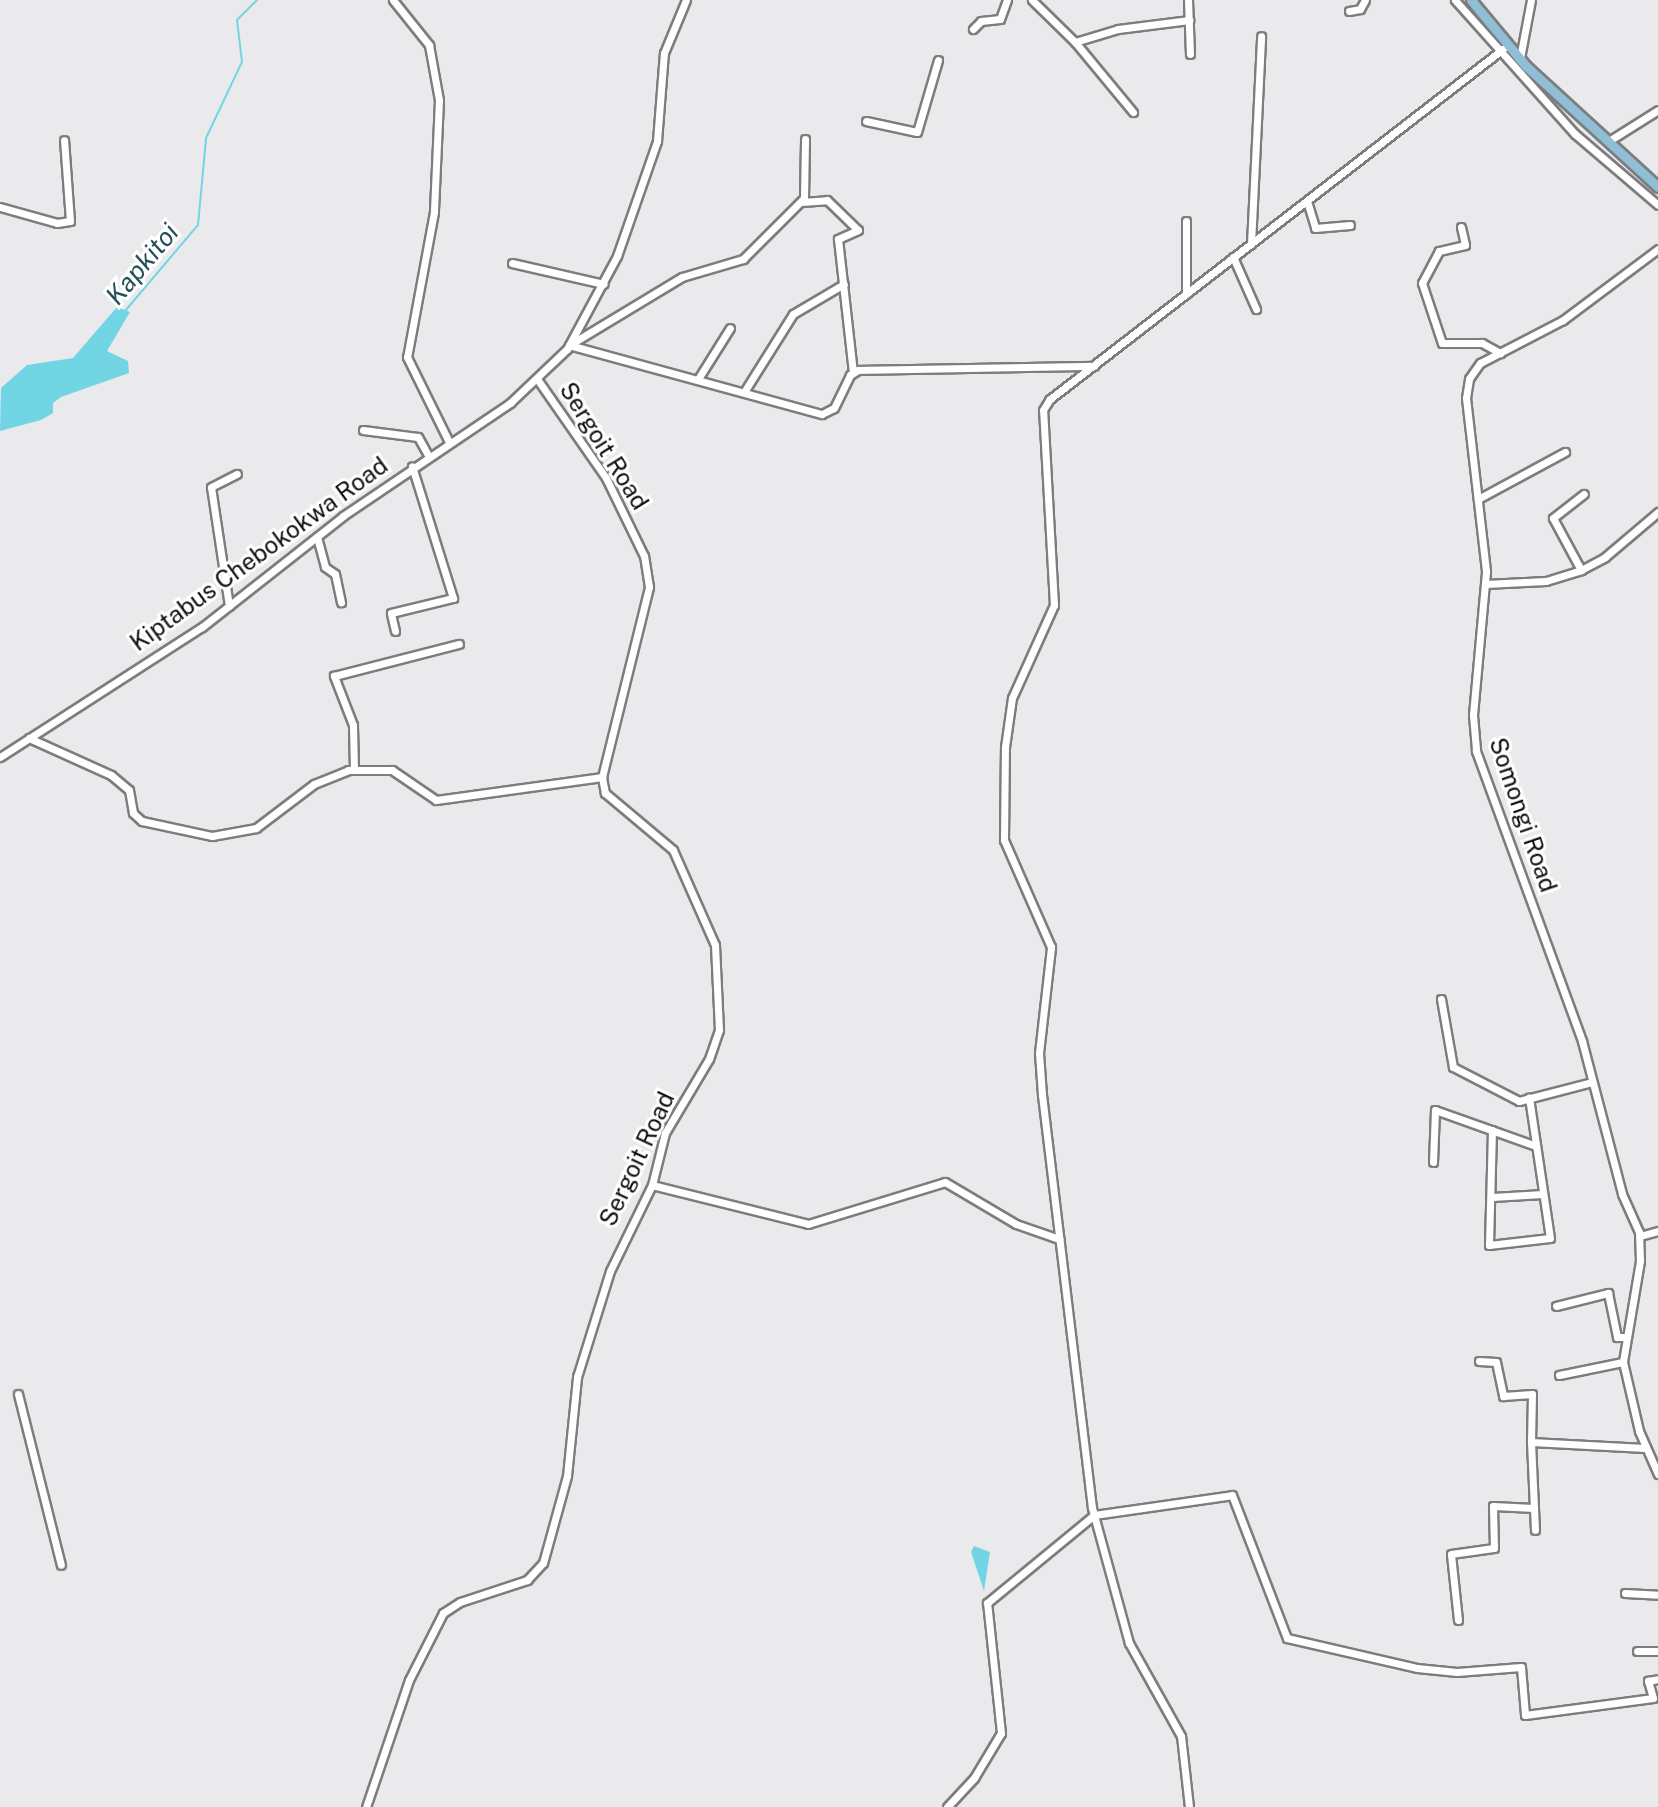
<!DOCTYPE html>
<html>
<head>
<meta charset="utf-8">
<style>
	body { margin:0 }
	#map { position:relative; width:1658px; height:1807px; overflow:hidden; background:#eaeaec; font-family:"Public Sans",sans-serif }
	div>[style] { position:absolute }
	.water>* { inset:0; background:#72d5e4 }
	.stream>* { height:2px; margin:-1px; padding:0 1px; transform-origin:1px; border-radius:1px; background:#72d5e4 }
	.roads { filter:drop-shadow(2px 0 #7c7d7e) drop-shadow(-2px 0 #7c7d7e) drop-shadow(0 2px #7c7d7e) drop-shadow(0 -2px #7c7d7e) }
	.minor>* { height:7px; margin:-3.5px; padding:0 3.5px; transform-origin:3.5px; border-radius:3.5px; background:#fff }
	.major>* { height:9px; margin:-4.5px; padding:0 4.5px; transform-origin:4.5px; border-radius:4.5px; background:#90bed6 }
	span { translate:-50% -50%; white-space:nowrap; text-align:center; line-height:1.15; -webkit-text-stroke:6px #fff; paint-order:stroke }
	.street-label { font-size:24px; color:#101010 }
	.water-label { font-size:26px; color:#255158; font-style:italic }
</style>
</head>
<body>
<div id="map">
	<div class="water">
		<i style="clip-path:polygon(117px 307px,130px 312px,107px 351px,128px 361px,129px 373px,61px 397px,53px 403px,53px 413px,41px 420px,0 431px,1px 388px,27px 365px,73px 358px)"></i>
		<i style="clip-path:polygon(974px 1546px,990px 1552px,984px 1591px,971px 1552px)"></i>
	</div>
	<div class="stream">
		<i style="left:125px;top:311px;width:113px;rotate:-49.7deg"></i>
		<i style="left:198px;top:225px;width:87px;rotate:-84.7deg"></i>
		<i style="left:206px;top:138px;width:84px;rotate:-64.7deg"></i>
		<i style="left:242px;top:62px;width:42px;rotate:-96.8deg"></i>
		<i style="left:237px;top:20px;width:28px;rotate:-45deg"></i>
	</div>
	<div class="roads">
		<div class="minor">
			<i style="left:393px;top:0;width:58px;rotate:51.3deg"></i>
			<i style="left:429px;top:45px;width:56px;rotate:79.7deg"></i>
			<i style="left:439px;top:100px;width:112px;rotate:92.6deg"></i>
			<i style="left:434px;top:212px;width:147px;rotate:100.5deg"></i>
			<i style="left:407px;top:357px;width:95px;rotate:63.7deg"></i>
			<i style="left:1032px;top:0;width:60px;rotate:44.3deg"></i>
			<i style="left:1075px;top:42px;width:45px;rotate:-16.8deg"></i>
			<i style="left:1118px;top:29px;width:72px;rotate:-7.2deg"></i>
			<i style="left:1188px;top:0;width:54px;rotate:87.9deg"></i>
			<i style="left:1455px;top:0;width:180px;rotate:48.2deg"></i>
			<i style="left:1575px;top:134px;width:109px;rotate:40.5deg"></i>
			<i style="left:1349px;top:11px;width:11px;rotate:-10deg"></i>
			<i style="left:1360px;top:9px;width:10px;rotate:-61deg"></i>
			<i style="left:973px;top:29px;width:11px;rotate:-45deg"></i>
			<i style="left:981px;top:21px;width:19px;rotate:-6deg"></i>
			<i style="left:1000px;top:19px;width:20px;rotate:-70deg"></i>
			<i style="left:1075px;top:42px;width:91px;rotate:50.4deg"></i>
			<i style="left:1520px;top:58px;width:59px;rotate:-79.3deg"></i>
			<i style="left:866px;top:121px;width:52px;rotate:12.2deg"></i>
			<i style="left:917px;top:132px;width:75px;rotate:-73.7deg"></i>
			<i style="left:1612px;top:139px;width:54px;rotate:-32.2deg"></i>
			<i style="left:1307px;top:201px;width:28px;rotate:73deg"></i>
			<i style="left:1315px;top:228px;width:35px;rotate:-5deg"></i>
			<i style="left:801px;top:202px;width:26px;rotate:-4deg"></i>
			<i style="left:827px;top:200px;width:43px;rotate:44.1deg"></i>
			<i style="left:858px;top:230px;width:22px;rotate:156deg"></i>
			<i style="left:838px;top:239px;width:134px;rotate:83.6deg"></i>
			<i style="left:0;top:207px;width:59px;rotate:15.7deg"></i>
			<i style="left:57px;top:223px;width:13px;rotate:-9deg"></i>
			<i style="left:70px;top:221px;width:81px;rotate:-94.2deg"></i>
			<i style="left:1461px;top:227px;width:18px;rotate:77deg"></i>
			<i style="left:1465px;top:245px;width:27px;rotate:167deg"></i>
			<i style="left:1439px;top:251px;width:36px;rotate:118deg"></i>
			<i style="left:1422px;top:283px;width:63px;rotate:71.6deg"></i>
			<i style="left:1442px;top:343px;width:40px"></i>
			<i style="left:1482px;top:343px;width:21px;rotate:29deg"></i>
			<i style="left:1251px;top:244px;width:208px;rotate:-87.2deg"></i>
			<i style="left:1658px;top:249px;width:119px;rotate:143.2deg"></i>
			<i style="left:1563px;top:320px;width:93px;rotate:152.6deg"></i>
			<i style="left:1480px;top:363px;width:19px;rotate:125deg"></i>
			<i style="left:1469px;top:379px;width:19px;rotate:99deg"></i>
			<i style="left:1466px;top:398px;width:175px;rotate:83.4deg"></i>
			<i style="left:1486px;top:572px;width:144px;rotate:95.2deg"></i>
			<i style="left:1473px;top:715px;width:36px;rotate:85deg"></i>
			<i style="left:1476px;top:751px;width:309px;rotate:69.9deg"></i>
			<i style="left:1582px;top:1041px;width:158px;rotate:75.3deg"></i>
			<i style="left:1622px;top:1194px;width:42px;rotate:65.9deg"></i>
			<i style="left:1639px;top:1232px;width:29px;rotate:88deg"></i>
			<i style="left:1640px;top:1261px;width:102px;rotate:99.6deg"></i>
			<i style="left:1623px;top:1362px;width:71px;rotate:76.9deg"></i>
			<i style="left:1639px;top:1431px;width:47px;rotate:66.2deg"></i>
			<i style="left:1233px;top:257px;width:57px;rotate:66.1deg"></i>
			<i style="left:512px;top:263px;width:94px;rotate:12.9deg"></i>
			<i style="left:1186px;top:294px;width:73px;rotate:-90deg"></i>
			<i style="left:571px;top:344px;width:130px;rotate:-31.1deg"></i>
			<i style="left:682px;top:277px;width:64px;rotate:-16.4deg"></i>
			<i style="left:743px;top:259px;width:86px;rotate:-45deg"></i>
			<i style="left:804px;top:198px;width:59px;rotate:-89deg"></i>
			<i style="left:569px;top:345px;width:262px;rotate:15.3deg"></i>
			<i style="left:822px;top:414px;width:13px;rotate:-27deg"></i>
			<i style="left:834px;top:408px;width:37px;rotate:-64deg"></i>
			<i style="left:850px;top:375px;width:9px;rotate:-32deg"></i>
			<i style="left:858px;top:370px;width:236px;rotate:-1deg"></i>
			<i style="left:698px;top:379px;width:60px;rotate:-57.9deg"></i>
			<i style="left:744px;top:392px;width:92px;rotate:-57.9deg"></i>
			<i style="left:793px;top:314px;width:59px;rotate:-30.5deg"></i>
			<i style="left:363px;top:430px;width:55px;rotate:7.3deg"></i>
			<i style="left:418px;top:437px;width:21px;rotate:61deg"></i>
			<i style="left:1478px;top:499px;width:99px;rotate:-28.4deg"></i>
			<i style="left:317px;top:537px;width:31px;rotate:75deg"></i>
			<i style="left:325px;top:567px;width:12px;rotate:35deg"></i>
			<i style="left:335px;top:574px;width:29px;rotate:78deg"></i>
			<i style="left:1581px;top:570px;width:59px;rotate:-118.3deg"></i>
			<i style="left:1553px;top:518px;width:39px;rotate:-38deg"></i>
			<i style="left:1485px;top:584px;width:61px;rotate:-2.8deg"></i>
			<i style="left:1546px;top:581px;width:37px;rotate:-17deg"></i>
			<i style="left:1581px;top:570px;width:27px;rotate:-28deg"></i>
			<i style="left:1605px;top:557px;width:70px;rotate:-40.3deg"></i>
			<i style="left:229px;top:606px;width:120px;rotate:-98.6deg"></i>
			<i style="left:211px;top:487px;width:29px;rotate:-27deg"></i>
			<i style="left:395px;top:631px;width:18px;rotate:-103deg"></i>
			<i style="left:391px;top:613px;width:64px;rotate:-13.6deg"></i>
			<i style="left:453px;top:598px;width:138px;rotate:-107.3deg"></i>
			<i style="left:29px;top:738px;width:90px;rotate:24.3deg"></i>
			<i style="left:111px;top:775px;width:23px;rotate:40deg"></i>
			<i style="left:129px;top:790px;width:23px;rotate:80deg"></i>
			<i style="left:133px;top:813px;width:12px;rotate:42deg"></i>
			<i style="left:142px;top:821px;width:72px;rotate:12.1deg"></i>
			<i style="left:212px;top:836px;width:45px;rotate:-10.3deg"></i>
			<i style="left:256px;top:828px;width:73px;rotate:-37.2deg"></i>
			<i style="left:314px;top:784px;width:37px;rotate:-22deg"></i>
			<i style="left:348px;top:770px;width:44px"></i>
			<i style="left:392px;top:770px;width:53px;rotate:34.3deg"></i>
			<i style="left:436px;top:800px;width:168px;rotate:-7.9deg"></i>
			<i style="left:0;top:757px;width:240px;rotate:-32.8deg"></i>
			<i style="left:202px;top:627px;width:179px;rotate:-38.2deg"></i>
			<i style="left:343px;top:516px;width:202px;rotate:-34.1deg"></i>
			<i style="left:510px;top:403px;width:79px;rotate:-43.5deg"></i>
			<i style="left:567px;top:349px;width:106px;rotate:-61.7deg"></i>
			<i style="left:617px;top:256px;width:122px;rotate:-70.8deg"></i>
			<i style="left:657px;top:141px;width:88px;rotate:-85.5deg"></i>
			<i style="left:664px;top:53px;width:57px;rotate:-67.5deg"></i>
			<i style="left:354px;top:770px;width:45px;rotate:-91.3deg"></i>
			<i style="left:353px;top:725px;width:53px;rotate:-111.2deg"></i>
			<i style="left:334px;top:676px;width:129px;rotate:-14.4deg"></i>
			<i style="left:1441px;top:999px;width:69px;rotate:80deg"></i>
			<i style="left:1453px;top:1067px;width:74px;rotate:27.3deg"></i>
			<i style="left:1519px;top:1101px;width:75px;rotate:-14.6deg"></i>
			<i style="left:1492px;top:1130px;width:115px;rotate:91.5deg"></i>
			<i style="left:1489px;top:1245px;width:61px;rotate:-6.5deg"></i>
			<i style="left:1550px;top:1238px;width:142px;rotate:-98.5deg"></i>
			<i style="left:1433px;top:1162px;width:52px;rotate:-87.8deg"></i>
			<i style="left:1435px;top:1110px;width:107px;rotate:19.6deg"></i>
			<i style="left:652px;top:1185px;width:161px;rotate:14deg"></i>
			<i style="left:808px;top:1224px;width:143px;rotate:-17deg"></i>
			<i style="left:945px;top:1182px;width:82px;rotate:30.6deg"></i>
			<i style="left:1016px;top:1224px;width:46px;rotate:19.2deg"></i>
			<i style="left:1492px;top:1197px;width:51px;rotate:-3.4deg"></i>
			<i style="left:1640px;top:1236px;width:19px;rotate:-16deg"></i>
			<i style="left:1556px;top:1306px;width:54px;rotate:-14deg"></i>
			<i style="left:1608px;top:1293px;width:45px;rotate:78.4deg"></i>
			<i style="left:1617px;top:1337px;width:9px"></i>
			<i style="left:1479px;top:1361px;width:17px;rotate:3deg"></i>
			<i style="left:1496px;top:1362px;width:35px;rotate:78deg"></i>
			<i style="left:1503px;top:1396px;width:29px;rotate:-4deg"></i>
			<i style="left:1532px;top:1394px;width:48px;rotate:91.2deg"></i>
			<i style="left:1531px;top:1442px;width:114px;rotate:3deg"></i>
			<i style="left:1559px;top:1375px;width:65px;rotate:-11.5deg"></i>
			<i style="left:18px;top:1394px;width:176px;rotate:75.9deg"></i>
			<i style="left:1531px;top:1442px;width:88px;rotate:87.4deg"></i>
			<i style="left:1625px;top:1593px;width:33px;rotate:3deg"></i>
			<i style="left:1458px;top:1620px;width:66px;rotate:-96.1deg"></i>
			<i style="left:1451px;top:1554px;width:43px;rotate:-7.9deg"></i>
			<i style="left:1494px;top:1548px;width:42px;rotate:-91.4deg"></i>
			<i style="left:1493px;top:1506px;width:41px;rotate:2.8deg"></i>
			<i style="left:1637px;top:1651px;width:21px"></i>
			<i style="left:366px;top:1807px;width:134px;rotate:-71.3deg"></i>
			<i style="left:409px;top:1680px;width:75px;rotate:-63.1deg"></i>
			<i style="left:443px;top:1613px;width:20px;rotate:-33deg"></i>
			<i style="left:460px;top:1602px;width:71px;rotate:-18.2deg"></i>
			<i style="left:527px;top:1580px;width:23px;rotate:-47deg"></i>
			<i style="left:543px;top:1563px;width:90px;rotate:-74.6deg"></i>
			<i style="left:567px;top:1476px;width:100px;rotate:-84.2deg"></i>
			<i style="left:577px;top:1377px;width:111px;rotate:-72.7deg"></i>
			<i style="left:610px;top:1271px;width:96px;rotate:-64deg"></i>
			<i style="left:652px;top:1185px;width:54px;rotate:-76deg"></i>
			<i style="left:665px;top:1133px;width:86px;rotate:-59.3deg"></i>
			<i style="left:709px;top:1059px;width:31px;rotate:-71deg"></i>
			<i style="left:719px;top:1030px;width:85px;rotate:-92.7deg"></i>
			<i style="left:715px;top:945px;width:104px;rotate:-113.9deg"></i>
			<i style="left:673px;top:850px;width:89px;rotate:-140deg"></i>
			<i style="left:605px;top:793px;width:16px;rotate:-101deg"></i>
			<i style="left:602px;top:777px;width:196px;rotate:-76.1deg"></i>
			<i style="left:649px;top:587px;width:31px;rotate:-99deg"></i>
			<i style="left:644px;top:556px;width:87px;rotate:-116deg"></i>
			<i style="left:606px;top:478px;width:119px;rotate:-124.8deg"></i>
			<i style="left:947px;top:1807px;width:40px;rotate:-47deg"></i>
			<i style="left:974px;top:1778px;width:52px;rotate:-59deg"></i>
			<i style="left:1001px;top:1733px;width:131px;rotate:-96.1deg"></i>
			<i style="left:987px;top:1603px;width:139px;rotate:-39.4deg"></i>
			<i style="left:1094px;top:1515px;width:139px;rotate:-8.2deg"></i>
			<i style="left:1232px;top:1495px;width:153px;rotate:69deg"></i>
			<i style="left:1287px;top:1638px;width:133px;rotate:13deg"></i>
			<i style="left:1417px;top:1668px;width:40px;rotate:5.7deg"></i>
			<i style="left:1457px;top:1672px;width:64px;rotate:-4.5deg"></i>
			<i style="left:1521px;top:1667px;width:48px;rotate:85.2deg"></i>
			<i style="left:1525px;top:1715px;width:129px;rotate:-7.6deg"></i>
			<i style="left:1653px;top:1698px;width:18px;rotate:-106deg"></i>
			<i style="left:1648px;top:1681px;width:10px;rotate:-11deg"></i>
			<i style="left:1189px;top:1807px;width:71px;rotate:-96.4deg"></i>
			<i style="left:1181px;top:1736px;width:107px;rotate:-119.2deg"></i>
			<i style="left:1129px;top:1643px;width:140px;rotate:-105.3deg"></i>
			<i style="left:1092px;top:1508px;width:416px;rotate:-96.9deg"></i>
			<i style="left:1042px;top:1095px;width:42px;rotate:-94.1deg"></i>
			<i style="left:1039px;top:1053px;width:107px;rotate:-83.5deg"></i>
			<i style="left:1051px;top:947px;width:117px;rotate:-113.7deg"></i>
			<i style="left:1004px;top:840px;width:93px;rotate:-89.4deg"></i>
			<i style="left:1005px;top:747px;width:49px;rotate:-81.9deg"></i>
			<i style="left:1012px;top:698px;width:102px;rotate:-65.7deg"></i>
			<i style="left:1054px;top:605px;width:195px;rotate:-93.2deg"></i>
			<i style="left:1043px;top:410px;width:13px;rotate:-58deg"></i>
			<i style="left:1050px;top:399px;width:579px;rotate:-37.7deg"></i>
		</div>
		<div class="major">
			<i style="left:1471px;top:0;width:86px;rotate:50.2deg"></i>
			<i style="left:1526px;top:66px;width:179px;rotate:42.5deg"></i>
		</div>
	</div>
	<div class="street-label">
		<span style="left:604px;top:446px;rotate:58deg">Sergoit Road</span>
		<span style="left:259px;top:554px;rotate:-36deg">Kiptabus Chebokokwa Road</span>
		<span style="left:1523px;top:815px;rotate:71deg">Somongi Road</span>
		<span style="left:637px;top:1159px;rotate:-65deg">Sergoit Road</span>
	</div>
	<div class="water-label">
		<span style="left:142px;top:264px;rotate:-50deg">Kapkitoi</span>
	</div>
</div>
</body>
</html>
